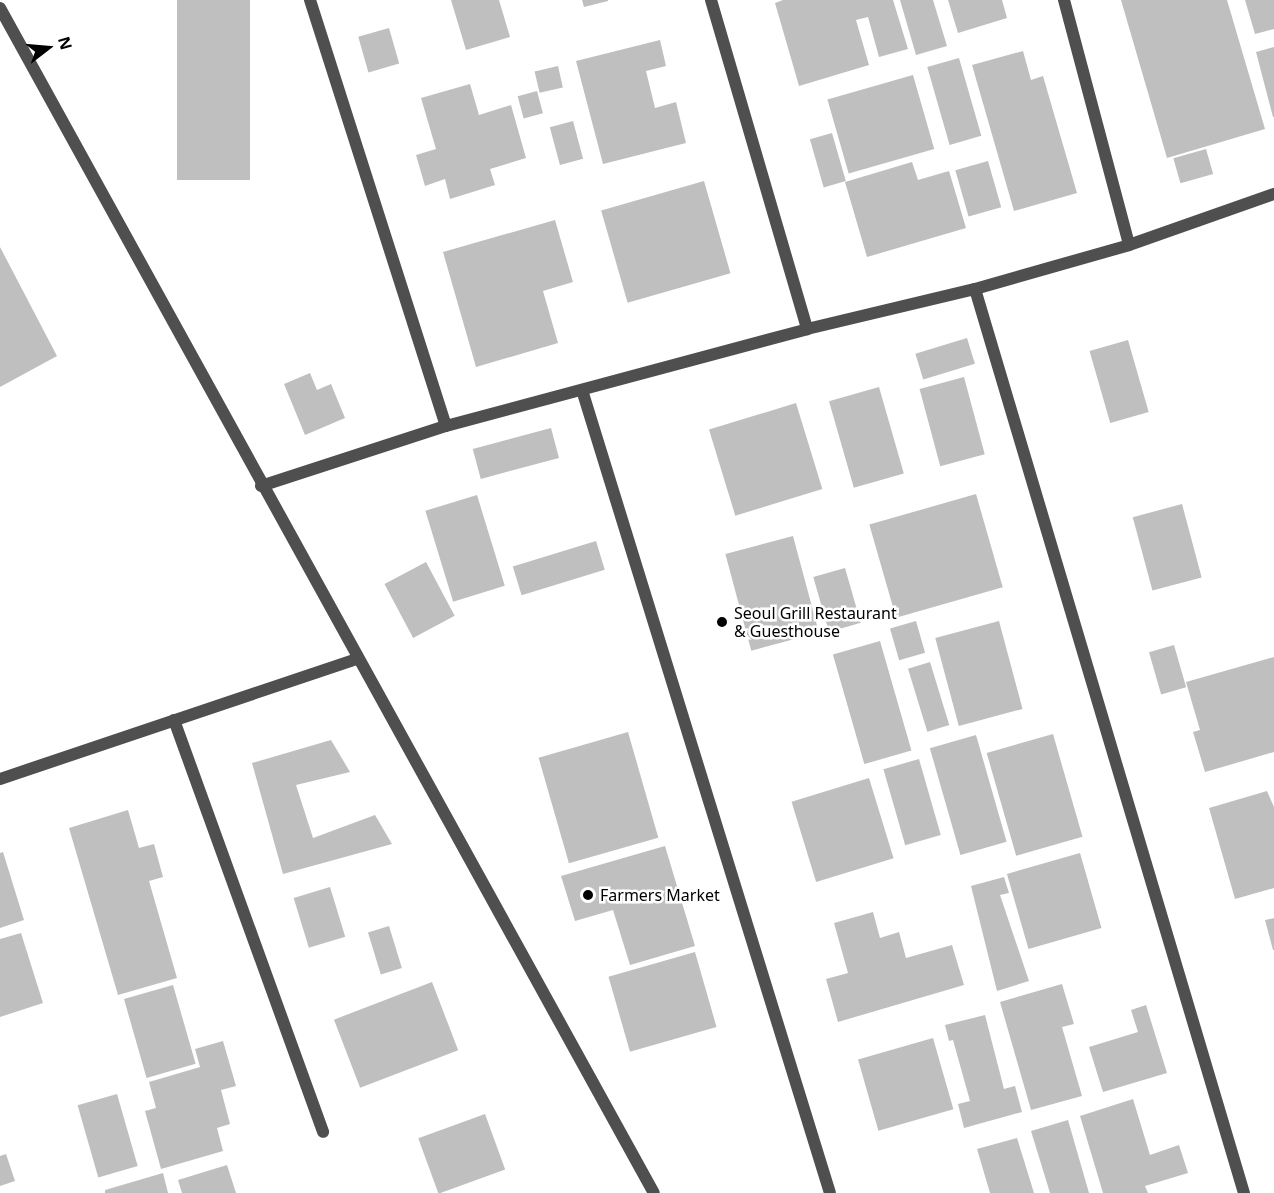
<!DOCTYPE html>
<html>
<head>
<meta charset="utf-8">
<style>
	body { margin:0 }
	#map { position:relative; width:1274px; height:1193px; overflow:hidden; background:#fff; font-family:"Noto Sans",sans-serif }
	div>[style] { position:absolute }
	.building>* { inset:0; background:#bfbfbf; transform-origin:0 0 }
	.minor>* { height:12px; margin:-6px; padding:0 6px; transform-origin:6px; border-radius:6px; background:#4f4f4f }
	.dots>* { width:16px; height:16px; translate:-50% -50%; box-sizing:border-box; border:3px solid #fff; border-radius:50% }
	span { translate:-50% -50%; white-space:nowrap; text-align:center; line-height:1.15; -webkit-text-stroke:5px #fff; paint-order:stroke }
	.poi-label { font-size:16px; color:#000 }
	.left { translate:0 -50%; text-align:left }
	.north { position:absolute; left:18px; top:18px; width:60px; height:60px; -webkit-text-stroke:4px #fff; paint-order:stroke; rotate:74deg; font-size:16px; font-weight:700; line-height:24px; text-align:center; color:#000 }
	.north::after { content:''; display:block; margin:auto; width:21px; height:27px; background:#000; clip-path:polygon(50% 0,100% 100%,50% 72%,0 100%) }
</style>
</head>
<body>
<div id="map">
	<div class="building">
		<i style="left:177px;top:0;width:73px;height:180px"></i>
		<i style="clip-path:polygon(451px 0,499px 0,510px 37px,466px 50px)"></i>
		<i style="clip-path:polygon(582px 0,608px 0,608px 1px,584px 7px)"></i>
		<i style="clip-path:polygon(783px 0,893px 0,908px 49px,879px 57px,868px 17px,856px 20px,869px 65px,799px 86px,775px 3px)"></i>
		<i style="clip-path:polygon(900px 0,933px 0,947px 46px,916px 55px)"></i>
		<i style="clip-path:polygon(948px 0,1002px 0,1007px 18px,958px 33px)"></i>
		<i style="clip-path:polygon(1121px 0,1227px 0,1265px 129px,1167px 158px)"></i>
		<i style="clip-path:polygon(1245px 0,1274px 0,1274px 29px,1255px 34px)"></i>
		<i style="left:389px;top:28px;width:37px;height:32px;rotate:74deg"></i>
		<i style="clip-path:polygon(660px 40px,666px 66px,646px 71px,655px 108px,676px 102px,686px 143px,603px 164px,576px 61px)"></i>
		<i style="clip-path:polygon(1274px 47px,1274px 117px,1273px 117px,1256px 52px)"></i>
		<i style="clip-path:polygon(1023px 51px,1031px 80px,1043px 76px,1077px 193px,1014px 211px,972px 65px)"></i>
		<i style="left:959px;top:58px;width:81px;height:33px;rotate:74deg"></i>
		<i style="left:558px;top:66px;width:22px;height:24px;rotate:77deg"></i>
		<i style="left:913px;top:75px;width:77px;height:89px;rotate:74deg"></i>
		<i style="clip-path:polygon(470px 84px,479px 115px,511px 105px,526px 158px,490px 169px,495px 185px,450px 199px,445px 179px,425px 186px,416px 155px,436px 149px,421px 98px)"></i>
		<i style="left:537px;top:91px;width:23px;height:20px;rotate:75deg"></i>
		<i style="left:573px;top:121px;width:39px;height:24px;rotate:75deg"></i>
		<i style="left:832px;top:133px;width:50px;height:23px;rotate:74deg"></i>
		<i style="left:1206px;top:149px;width:26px;height:34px;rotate:74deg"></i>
		<i style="left:988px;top:161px;width:48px;height:34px;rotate:74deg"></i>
		<i style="clip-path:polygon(912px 162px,918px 180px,949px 171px,966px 228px,867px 257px,845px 182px)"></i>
		<i style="left:704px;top:181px;width:96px;height:107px;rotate:74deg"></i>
		<i style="clip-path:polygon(555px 220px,573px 282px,543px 291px,558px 343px,476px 367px,443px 252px)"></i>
		<i style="clip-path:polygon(0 247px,57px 356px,0 387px)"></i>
		<i style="left:967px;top:338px;width:27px;height:54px;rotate:73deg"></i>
		<i style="left:1128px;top:340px;width:75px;height:40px;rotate:74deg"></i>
		<i style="clip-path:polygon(310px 373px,317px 390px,331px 384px,345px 418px,305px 435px,284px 384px)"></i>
		<i style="left:964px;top:377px;width:80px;height:46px;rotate:75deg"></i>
		<i style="left:879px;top:387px;width:90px;height:52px;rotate:74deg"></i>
		<i style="left:796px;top:403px;width:90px;height:91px;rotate:73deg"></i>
		<i style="left:551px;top:428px;width:31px;height:81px;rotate:75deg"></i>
		<i style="left:976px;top:494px;width:97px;height:111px;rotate:74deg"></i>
		<i style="left:477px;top:495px;width:95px;height:54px;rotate:73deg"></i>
		<i style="left:1182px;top:504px;width:76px;height:51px;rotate:75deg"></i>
		<i style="left:793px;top:536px;width:100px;height:70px;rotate:75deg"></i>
		<i style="left:596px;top:541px;width:30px;height:87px;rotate:73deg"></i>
		<i style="left:426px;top:562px;width:61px;height:47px;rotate:62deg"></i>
		<i style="left:845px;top:568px;width:57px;height:33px;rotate:74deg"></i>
		<i style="left:916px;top:621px;width:33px;height:27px;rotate:74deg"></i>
		<i style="left:999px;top:621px;width:91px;height:66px;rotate:75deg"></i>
		<i style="left:880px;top:641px;width:114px;height:49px;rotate:74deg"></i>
		<i style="left:1174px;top:645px;width:44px;height:26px;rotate:74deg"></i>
		<i style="clip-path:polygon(1274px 657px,1274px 752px,1205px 772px,1193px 732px,1200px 730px,1186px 682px)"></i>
		<i style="left:930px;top:662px;width:66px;height:23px;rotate:73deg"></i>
		<i style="left:628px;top:732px;width:110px;height:93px;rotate:74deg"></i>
		<i style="left:1053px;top:734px;width:107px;height:69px;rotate:74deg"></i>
		<i style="left:976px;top:735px;width:111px;height:48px;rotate:74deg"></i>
		<i style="clip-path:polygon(331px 740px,350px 772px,296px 785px,313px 838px,375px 815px,392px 844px,283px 874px,252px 763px)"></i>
		<i style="left:919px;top:759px;width:79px;height:37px;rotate:74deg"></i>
		<i style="left:869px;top:778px;width:84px;height:81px;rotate:73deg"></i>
		<i style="clip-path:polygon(1267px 791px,1274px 807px,1274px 888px,1235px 899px,1209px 808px)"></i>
		<i style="clip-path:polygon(128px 810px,139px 848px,154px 844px,163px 877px,149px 881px,177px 978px,118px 995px,69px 828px)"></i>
		<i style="clip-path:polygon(665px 846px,695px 946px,630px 965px,613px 910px,575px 921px,561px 876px)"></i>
		<i style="clip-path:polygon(3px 852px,24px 920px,0 928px,0 853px)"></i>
		<i style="left:1080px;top:853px;width:78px;height:76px;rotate:74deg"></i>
		<i style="clip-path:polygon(1004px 877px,1009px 893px,1000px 895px,1029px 981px,997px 991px,971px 886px)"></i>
		<i style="left:330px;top:887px;width:52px;height:38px;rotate:73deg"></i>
		<i style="clip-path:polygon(873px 912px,880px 938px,899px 932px,906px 958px,952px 945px,964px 985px,838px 1022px,826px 979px,848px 973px,834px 923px)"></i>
		<i style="clip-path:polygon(1274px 918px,1274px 950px,1273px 950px,1265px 920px)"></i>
		<i style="left:389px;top:926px;width:44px;height:22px;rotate:73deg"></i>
		<i style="clip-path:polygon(21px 933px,43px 1003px,0 1017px,0 939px)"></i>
		<i style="left:695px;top:952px;width:78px;height:90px;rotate:74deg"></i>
		<i style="left:432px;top:982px;width:73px;height:105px;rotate:69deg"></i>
		<i style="clip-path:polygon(1062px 984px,1074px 1024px,1062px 1027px,1082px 1096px,1031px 1110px,1000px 1002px)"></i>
		<i style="left:173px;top:985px;width:82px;height:51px;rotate:74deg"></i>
		<i style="clip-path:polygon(1146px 1005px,1167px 1073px,1103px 1092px,1089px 1047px,1138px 1032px,1131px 1010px)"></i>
		<i style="clip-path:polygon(985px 1015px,1004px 1089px,1015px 1086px,1022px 1112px,964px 1128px,958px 1104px,970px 1101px,953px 1040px,949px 1041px,945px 1025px)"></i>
		<i style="left:933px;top:1038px;width:74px;height:78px;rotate:74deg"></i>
		<i style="clip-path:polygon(223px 1041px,236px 1086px,221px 1090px,230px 1124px,217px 1128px,223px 1151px,161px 1169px,145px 1111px,156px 1108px,149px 1082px,200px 1067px,195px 1049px)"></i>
		<i style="left:117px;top:1094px;width:75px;height:41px;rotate:74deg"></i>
		<i style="clip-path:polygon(1133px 1099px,1150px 1155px,1179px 1145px,1188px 1173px,1145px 1186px,1148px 1193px,1103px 1193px,1080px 1116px)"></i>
		<i style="left:485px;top:1114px;width:59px;height:71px;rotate:70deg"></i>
		<i style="clip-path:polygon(1068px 1120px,1089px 1193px,1050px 1193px,1031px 1131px)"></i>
		<i style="clip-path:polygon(1017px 1138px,1034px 1193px,990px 1193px,977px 1149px)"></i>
		<i style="clip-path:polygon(6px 1154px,15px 1181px,0 1186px,0 1156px)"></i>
		<i style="clip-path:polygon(227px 1165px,236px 1193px,182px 1193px,178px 1180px)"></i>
		<i style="clip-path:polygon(163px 1173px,168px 1193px,105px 1193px,105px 1190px)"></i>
	</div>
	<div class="minor">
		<i style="left:310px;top:0;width:447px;rotate:72.3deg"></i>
		<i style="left:711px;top:0;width:343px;rotate:73.7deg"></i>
		<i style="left:1064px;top:0;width:253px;rotate:75.1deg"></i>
		<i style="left:0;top:8px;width:1353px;rotate:61.11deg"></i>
		<i style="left:975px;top:289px;width:943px;rotate:73.43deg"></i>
		<i style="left:582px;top:390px;width:840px;rotate:72.84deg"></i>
		<i style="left:261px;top:486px;width:194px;rotate:-18deg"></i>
		<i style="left:446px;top:426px;width:374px;rotate:-15deg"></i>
		<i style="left:807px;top:329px;width:173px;rotate:-13.4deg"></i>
		<i style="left:975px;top:289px;width:160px;rotate:-15.9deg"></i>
		<i style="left:1129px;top:245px;width:154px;rotate:-19.4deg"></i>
		<i style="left:174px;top:720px;width:438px;rotate:70.1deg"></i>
		<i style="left:0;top:779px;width:376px;rotate:-18.6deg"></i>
	</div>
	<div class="dots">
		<i style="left:722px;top:622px;background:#000"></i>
		<i style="left:588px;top:895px;background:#000"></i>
	</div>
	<div class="poi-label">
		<span class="left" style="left:734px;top:622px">Seoul Grill Restaurant<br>&amp; Guesthouse</span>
		<span class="left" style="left:600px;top:895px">Farmers Market</span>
	</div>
	<div class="north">N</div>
</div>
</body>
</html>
